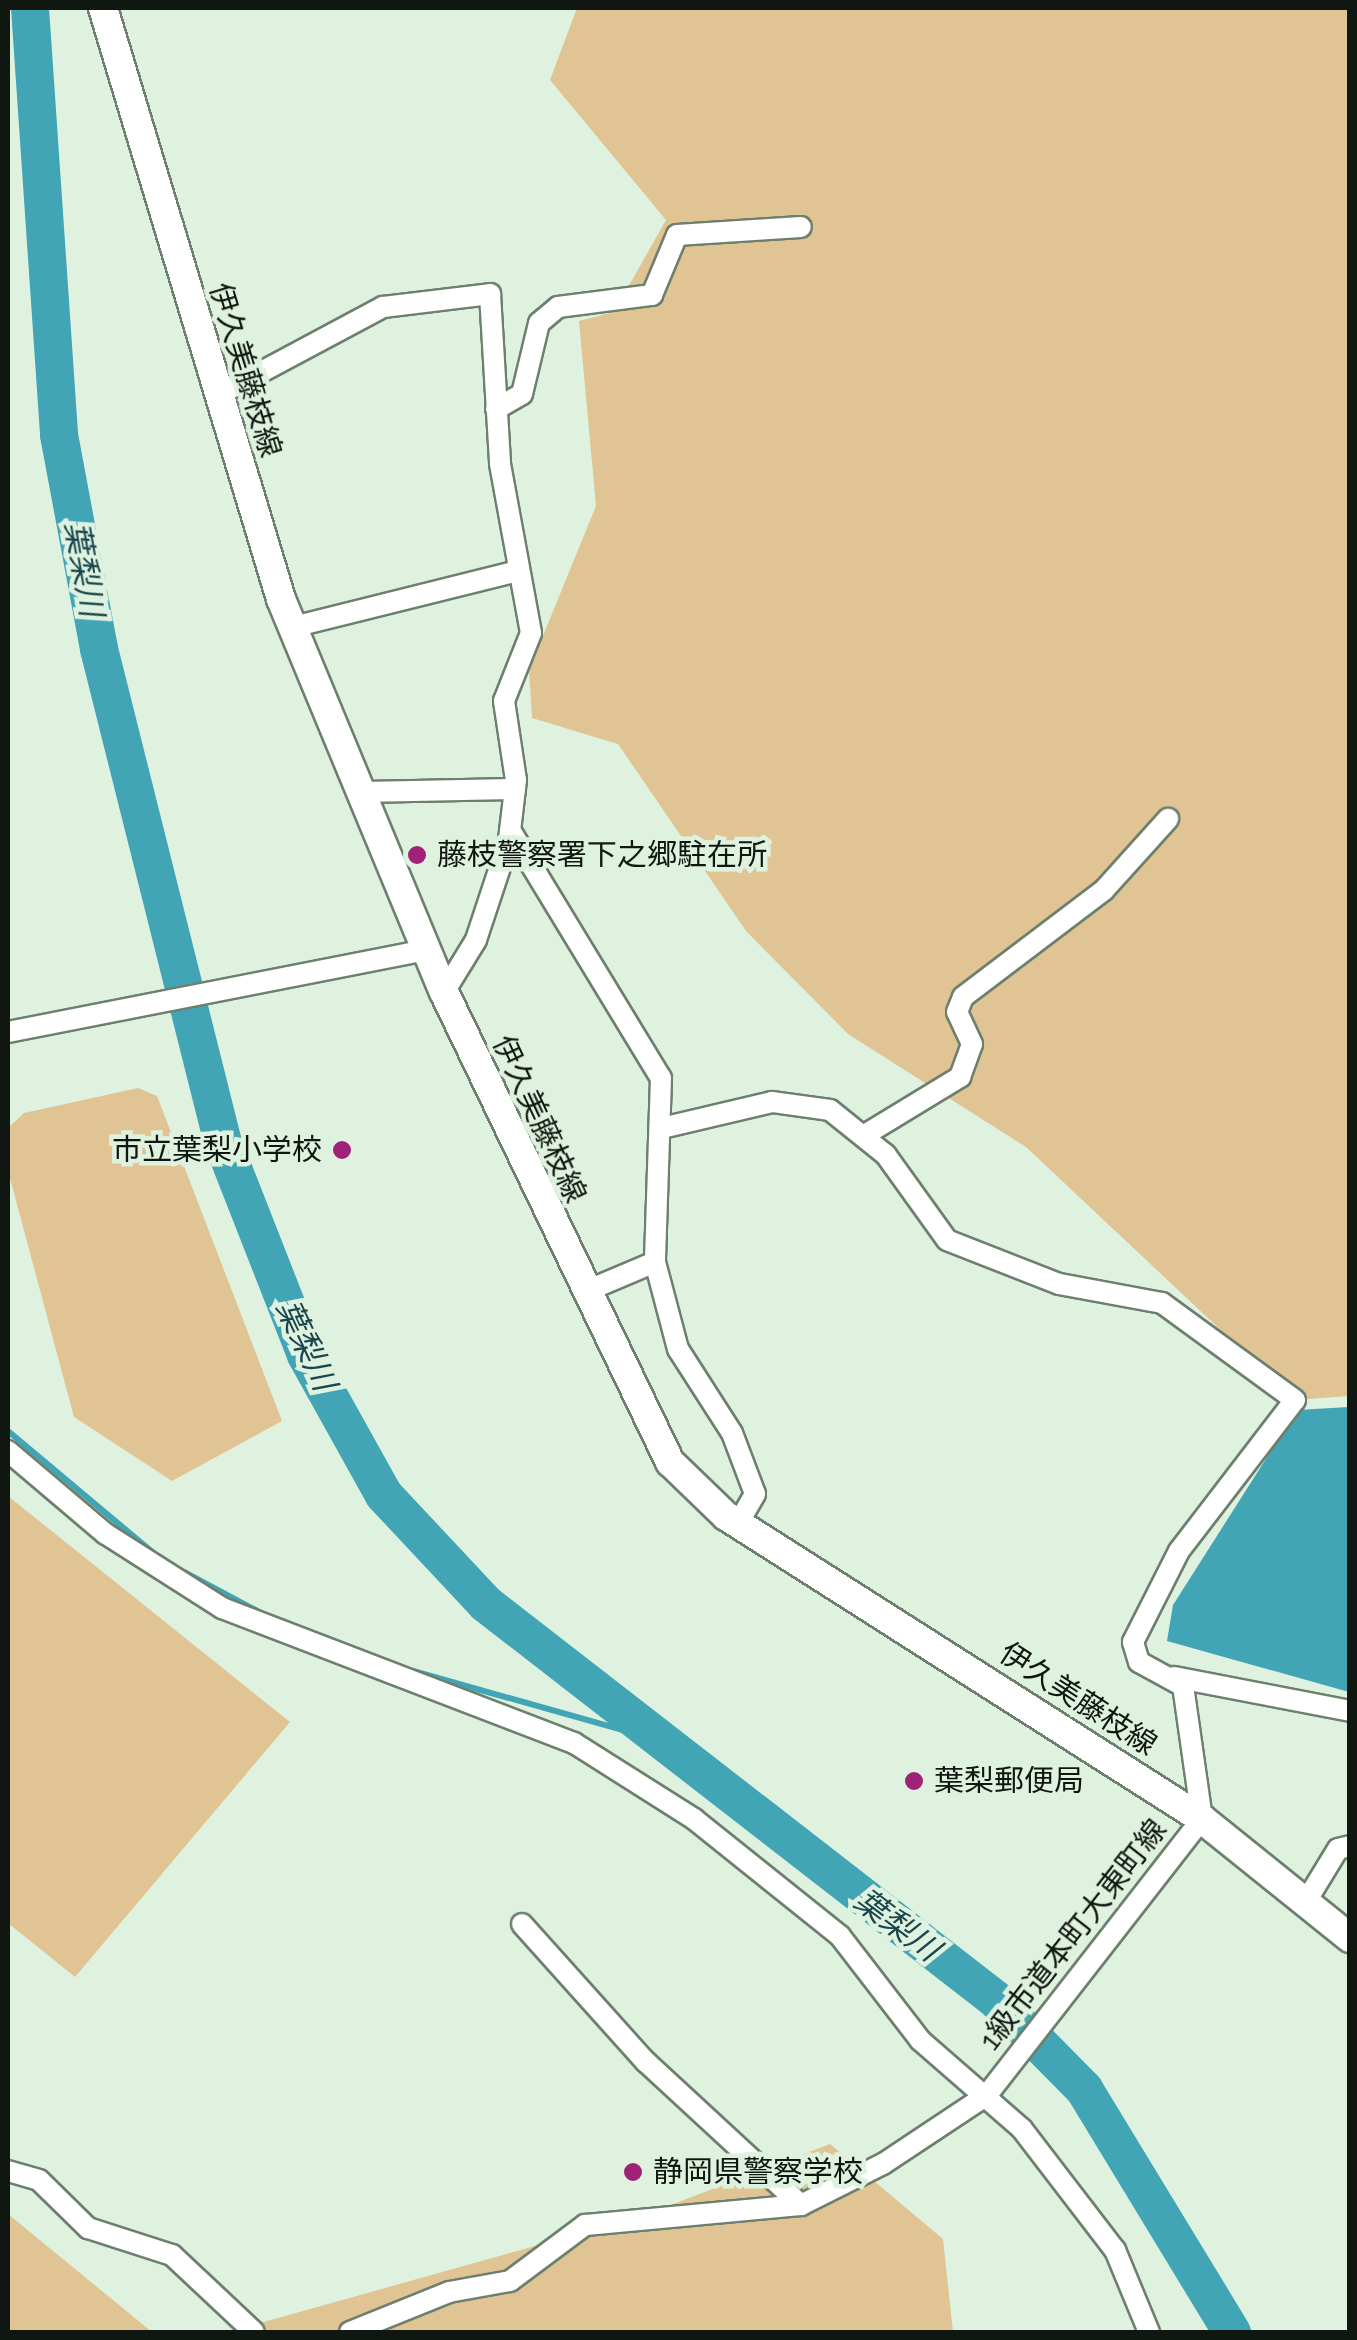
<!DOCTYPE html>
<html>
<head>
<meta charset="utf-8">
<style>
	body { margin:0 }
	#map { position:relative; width:1357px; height:2340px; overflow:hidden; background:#dff2df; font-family:Raleway,"Noto Sans JP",sans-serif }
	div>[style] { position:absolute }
	.green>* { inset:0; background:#e1c494 }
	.water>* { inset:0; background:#42a5b5 }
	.stream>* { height:6px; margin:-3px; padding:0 3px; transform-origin:3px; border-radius:3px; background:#42a5b5 }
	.river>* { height:38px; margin:-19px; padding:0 19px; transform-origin:19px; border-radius:19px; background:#42a5b5 }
	.roads { filter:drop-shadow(2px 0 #6d7f6d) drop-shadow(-2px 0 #6d7f6d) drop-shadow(0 2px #6d7f6d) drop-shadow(0 -2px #6d7f6d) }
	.minor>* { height:20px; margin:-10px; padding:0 10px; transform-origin:10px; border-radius:10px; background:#fff }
	.major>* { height:28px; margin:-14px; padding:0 14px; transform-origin:14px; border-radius:14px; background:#fff }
	.dots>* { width:28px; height:28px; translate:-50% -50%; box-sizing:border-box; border:5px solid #dff2df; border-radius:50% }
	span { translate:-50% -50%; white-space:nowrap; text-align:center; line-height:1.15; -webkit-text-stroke:9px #dff2df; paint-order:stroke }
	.street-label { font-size:30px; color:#101610 }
	.poi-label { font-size:30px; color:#101610 }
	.left { translate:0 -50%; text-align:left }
	.right { translate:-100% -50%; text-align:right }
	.water-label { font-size:32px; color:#1a464d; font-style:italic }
	.frame { position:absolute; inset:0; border:10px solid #101610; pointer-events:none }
</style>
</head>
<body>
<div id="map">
	<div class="green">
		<i style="clip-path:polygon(577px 8px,1349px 8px,1349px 1396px,1295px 1400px,1026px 1147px,848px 1034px,746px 931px,618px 744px,532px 718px,529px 670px,596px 506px,579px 321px,614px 312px,666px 220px,550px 80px)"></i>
		<i style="clip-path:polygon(138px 1088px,157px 1096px,282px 1421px,172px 1481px,74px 1417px,8px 1171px,8px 1128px,24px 1113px)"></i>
		<i style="clip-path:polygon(8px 1496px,290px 1722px,75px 1977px,8px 1923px)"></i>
		<i style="clip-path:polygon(830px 2144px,943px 2239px,953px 2332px,228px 2332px,642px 2216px)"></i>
		<i style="clip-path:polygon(8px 2214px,152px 2332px,8px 2332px)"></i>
	</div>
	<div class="water">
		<i style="clip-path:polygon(1349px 1407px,1349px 1692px,1167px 1641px,1173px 1605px,1297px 1410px)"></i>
	</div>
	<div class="stream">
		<i style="left:8px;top:1431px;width:188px;rotate:40deg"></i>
		<i style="left:184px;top:1572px;width:87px;rotate:28deg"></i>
		<i style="left:413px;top:1671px;width:244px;rotate:15.7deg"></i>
	</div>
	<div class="river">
		<i style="left:30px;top:8px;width:428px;rotate:86.1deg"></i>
		<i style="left:59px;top:435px;width:218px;rotate:79.4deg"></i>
		<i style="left:99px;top:649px;width:509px;rotate:75.91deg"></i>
		<i style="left:223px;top:1143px;width:228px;rotate:68.6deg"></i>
		<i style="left:306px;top:1355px;width:160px;rotate:60.9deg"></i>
		<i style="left:384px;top:1495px;width:149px;rotate:46.9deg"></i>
		<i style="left:486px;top:1604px;width:644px;rotate:37.81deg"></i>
		<i style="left:995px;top:1999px;width:127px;rotate:45.3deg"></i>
		<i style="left:1084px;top:2089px;width:285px;rotate:58.7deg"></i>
	</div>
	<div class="roads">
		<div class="minor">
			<i style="left:220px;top:394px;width:185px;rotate:-28.1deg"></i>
			<i style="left:383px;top:307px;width:108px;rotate:-6.9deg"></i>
			<i style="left:490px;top:294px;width:170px;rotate:86.6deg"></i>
			<i style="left:500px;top:464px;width:172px;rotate:79.6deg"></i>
			<i style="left:531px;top:633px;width:73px;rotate:111.7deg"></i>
			<i style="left:504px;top:701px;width:80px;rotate:81.4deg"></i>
			<i style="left:516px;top:780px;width:60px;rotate:96.7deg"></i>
			<i style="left:509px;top:840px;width:105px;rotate:108.3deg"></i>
			<i style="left:476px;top:940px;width:61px;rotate:121.6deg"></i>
			<i style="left:496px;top:409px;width:30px;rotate:-30deg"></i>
			<i style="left:522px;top:394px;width:73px;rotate:-76.5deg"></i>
			<i style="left:539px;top:323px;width:25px;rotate:-40deg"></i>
			<i style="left:558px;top:307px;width:95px;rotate:-7.3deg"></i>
			<i style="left:652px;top:295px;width:65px;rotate:-67.4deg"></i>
			<i style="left:677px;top:235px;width:124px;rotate:-3.7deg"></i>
			<i style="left:293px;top:627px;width:231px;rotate:-14deg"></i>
			<i style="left:360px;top:792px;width:155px;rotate:-1.1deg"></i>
			<i style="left:510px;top:830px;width:290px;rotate:58.7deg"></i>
			<i style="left:661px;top:1078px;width:184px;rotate:91.9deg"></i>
			<i style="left:655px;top:1262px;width:77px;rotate:157.1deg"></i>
			<i style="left:8px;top:1032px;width:427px;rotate:-11.1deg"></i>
			<i style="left:863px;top:1136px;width:114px;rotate:-31.3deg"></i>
			<i style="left:960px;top:1077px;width:35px;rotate:-70deg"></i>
			<i style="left:972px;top:1044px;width:35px;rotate:-115deg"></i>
			<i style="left:957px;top:1012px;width:16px;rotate:-68deg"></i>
			<i style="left:963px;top:997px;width:177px;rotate:-37.2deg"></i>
			<i style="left:1104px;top:890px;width:96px;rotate:-48deg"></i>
			<i style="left:655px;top:1262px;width:90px;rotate:75.2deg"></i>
			<i style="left:678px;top:1349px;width:100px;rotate:57.3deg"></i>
			<i style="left:732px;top:1433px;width:65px;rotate:69.3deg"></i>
			<i style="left:755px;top:1494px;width:34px;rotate:120deg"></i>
			<i style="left:8px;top:1451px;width:128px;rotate:40.3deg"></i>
			<i style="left:106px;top:1534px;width:138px;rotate:32.5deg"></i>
			<i style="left:222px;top:1608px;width:377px;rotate:21deg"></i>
			<i style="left:574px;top:1743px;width:142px;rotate:32.3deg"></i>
			<i style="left:694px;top:1819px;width:187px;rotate:38.7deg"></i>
			<i style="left:840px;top:1936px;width:131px;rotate:52.4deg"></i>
			<i style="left:920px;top:2040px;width:135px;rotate:41.1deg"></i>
			<i style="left:1022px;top:2129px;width:153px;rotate:52.5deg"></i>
			<i style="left:1115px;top:2250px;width:89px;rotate:67.5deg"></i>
			<i style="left:1174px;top:1677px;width:179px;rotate:10.9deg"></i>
			<i style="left:1305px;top:1903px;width:63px;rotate:-58.6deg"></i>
			<i style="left:1338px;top:1849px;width:12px;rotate:-14deg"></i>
			<i style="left:522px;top:1924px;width:186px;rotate:48.1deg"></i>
			<i style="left:646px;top:2062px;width:211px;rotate:42.7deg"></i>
			<i style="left:8px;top:2171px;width:32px;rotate:16deg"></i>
			<i style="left:39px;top:2180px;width:69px;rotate:44.4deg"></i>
			<i style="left:88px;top:2228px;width:88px;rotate:17.8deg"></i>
			<i style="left:172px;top:2255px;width:112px;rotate:43.2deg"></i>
			<i style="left:350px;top:2332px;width:107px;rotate:-22deg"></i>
			<i style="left:449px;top:2292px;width:62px;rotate:-10.2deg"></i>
			<i style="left:510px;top:2281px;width:94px;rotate:-36.7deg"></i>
			<i style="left:585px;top:2225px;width:217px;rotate:-5.3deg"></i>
			<i style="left:801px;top:2205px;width:92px;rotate:-26.6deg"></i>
			<i style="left:883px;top:2164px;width:125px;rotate:-33.6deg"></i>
			<i style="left:987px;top:2095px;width:350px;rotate:-52.1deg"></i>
			<i style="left:1202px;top:1819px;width:134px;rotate:-98.1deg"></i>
			<i style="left:1183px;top:1686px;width:50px;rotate:-151.4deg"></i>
			<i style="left:1139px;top:1662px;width:21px;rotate:-107deg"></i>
			<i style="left:1133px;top:1642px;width:102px;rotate:-63.2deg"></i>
			<i style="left:1179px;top:1551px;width:190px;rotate:-52.5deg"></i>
			<i style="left:1295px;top:1400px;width:165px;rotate:-143.9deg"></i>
			<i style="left:1162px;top:1303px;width:105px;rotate:-169.5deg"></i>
			<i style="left:1059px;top:1284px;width:120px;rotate:-158.6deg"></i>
			<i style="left:947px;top:1240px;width:105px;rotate:-125.7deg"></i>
			<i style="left:886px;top:1155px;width:72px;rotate:-141.2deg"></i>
			<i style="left:830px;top:1110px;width:59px;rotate:-172.1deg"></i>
			<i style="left:772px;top:1102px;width:113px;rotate:166.7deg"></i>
		</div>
		<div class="major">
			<i style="left:103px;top:8px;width:617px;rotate:73.24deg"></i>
			<i style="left:281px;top:599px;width:425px;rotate:67.5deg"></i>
			<i style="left:444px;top:992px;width:522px;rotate:64.32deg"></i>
			<i style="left:670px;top:1462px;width:78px;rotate:44deg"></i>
			<i style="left:726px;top:1516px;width:564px;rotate:32.48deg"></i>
			<i style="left:1202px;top:1819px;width:190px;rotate:38.8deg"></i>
		</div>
	</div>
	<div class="dots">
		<i style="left:417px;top:855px;background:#9f2277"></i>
		<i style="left:342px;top:1150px;background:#9f2277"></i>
		<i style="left:914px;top:1781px;background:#9f2277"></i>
		<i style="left:633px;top:2172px;background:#9f2277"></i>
	</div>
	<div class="street-label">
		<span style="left:245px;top:370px;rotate:73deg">伊久美藤枝線</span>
		<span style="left:539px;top:1119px;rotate:65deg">伊久美藤枝線</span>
		<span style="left:1078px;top:1699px;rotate:33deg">伊久美藤枝線</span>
		<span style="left:1073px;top:1935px;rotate:-52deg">1級市道本町大東町線</span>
	</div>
	<div class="poi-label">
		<span class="left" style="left:437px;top:855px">藤枝警察署下之郷駐在所</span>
		<span class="right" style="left:322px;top:1150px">市立葉梨小学校</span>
		<span class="left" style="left:934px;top:1781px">葉梨郵便局</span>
		<span class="left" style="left:653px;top:2172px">静岡県警察学校</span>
	</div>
	<div class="water-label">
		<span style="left:84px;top:569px;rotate:80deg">葉梨川</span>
		<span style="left:306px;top:1345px;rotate:65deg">葉梨川</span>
		<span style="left:897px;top:1925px;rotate:37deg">葉梨川</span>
	</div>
	<div class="frame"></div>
</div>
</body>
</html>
